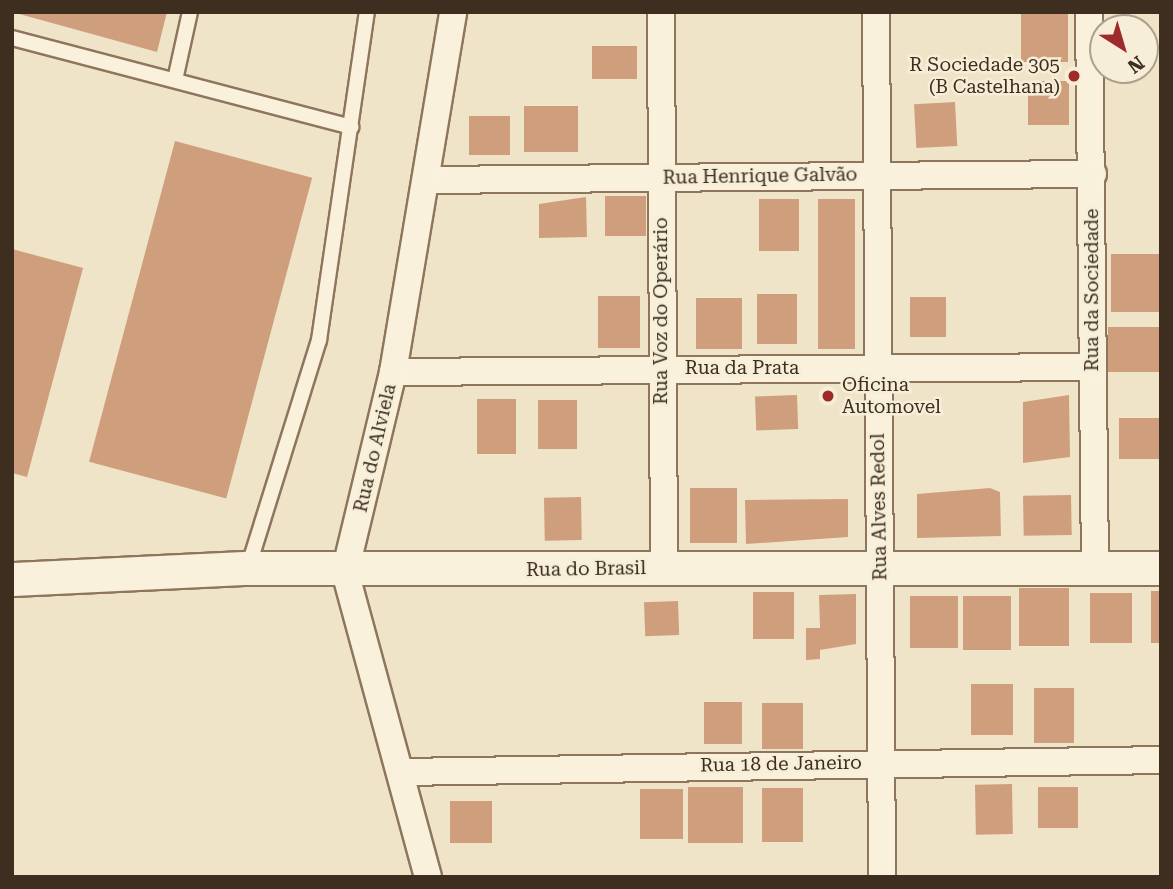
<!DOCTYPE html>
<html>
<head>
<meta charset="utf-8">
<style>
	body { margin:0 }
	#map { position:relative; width:1173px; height:889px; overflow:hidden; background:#f0e4c8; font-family:"Roboto Serif",serif }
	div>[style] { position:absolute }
	.building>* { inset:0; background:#cf9f7d; transform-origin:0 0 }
	.roads { filter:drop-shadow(2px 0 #8d765c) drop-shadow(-2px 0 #8d765c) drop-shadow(0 2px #8d765c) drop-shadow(0 -2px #8d765c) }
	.service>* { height:14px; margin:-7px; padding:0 7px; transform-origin:7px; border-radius:7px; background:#faf1dc }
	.minor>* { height:26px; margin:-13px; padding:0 13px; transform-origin:13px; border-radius:13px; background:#faf1dc }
	.tertiary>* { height:33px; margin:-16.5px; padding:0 16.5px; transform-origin:16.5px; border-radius:16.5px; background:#faf1dc }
	.dots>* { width:19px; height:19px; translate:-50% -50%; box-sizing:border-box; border:4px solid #f7eed8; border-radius:50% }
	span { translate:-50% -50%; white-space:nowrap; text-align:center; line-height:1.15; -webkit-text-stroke:5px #f7eed8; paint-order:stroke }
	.poi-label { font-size:19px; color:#3d2e20 }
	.right { translate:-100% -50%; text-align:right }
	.left { translate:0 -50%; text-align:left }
	.street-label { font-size:19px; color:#3d2e20 }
	.frame { position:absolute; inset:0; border:14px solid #3d2e20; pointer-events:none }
	.north { position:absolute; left:1089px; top:14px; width:70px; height:70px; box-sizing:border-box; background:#f7eed8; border:2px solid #ada18e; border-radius:50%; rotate:143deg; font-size:19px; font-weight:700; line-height:28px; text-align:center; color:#3d2e20 }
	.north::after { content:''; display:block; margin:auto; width:24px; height:32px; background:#9e2a2b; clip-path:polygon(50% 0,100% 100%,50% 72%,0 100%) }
</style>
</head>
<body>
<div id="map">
	<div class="building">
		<i style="clip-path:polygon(12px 12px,167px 12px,157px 52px)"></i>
		<i style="left:1021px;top:12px;width:47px;height:50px"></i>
		<i style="left:637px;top:46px;width:33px;height:45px;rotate:90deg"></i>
		<i style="left:1028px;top:81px;width:41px;height:44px"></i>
		<i style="left:955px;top:102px;width:44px;height:41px;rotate:87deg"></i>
		<i style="left:578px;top:106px;width:46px;height:54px;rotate:90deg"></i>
		<i style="left:510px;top:116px;width:39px;height:41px;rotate:90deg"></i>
		<i style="left:175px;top:141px;width:142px;height:332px;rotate:15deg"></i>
		<i style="left:646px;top:196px;width:40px;height:41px;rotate:90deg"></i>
		<i style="clip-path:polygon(586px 197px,587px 237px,539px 238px,539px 204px)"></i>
		<i style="left:799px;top:199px;width:52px;height:40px;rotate:90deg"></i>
		<i style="left:818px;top:199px;width:37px;height:150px"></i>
		<i style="clip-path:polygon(12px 249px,83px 268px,27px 477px,12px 473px)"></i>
		<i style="left:1161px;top:254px;width:58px;height:50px;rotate:90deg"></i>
		<i style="left:757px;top:294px;width:40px;height:50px"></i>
		<i style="left:640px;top:296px;width:52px;height:42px;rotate:90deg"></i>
		<i style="left:910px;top:297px;width:36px;height:40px"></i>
		<i style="left:742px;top:298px;width:51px;height:46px;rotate:90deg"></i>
		<i style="left:1161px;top:327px;width:45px;height:53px;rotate:90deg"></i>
		<i style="left:797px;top:395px;width:34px;height:42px;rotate:88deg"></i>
		<i style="clip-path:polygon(1069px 395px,1070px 457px,1023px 463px,1023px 402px)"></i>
		<i style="left:477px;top:399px;width:39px;height:55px"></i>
		<i style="left:577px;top:400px;width:49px;height:39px;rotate:90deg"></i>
		<i style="left:1161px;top:418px;width:41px;height:42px;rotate:90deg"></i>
		<i style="left:737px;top:488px;width:55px;height:47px;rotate:90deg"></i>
		<i style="clip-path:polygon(990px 488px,1000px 492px,1001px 536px,917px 538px,917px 494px)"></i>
		<i style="left:1071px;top:495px;width:40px;height:48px;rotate:89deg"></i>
		<i style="left:581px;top:497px;width:43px;height:37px;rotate:89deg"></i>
		<i style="clip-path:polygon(848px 499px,848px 537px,746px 544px,745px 500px)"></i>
		<i style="left:1019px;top:588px;width:50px;height:58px"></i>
		<i style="left:1151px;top:591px;width:10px;height:52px"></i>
		<i style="left:753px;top:592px;width:41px;height:47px"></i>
		<i style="left:1090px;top:593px;width:42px;height:50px"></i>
		<i style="clip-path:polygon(856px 594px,856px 644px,820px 650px,820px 659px,806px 660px,806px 628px,820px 628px,819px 595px)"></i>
		<i style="left:910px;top:596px;width:48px;height:52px"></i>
		<i style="left:963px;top:596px;width:48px;height:54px"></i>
		<i style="left:678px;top:601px;width:34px;height:34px;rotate:88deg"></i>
		<i style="left:971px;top:684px;width:42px;height:51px"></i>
		<i style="left:1074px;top:688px;width:55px;height:40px;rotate:90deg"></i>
		<i style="left:742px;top:702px;width:42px;height:38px;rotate:90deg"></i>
		<i style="left:803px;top:703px;width:46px;height:41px;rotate:90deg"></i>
		<i style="left:1012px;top:784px;width:50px;height:37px;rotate:89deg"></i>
		<i style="left:743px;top:787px;width:56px;height:55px;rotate:90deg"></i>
		<i style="left:1078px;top:787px;width:41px;height:40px;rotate:90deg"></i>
		<i style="left:762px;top:788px;width:41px;height:54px"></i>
		<i style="left:683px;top:789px;width:50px;height:43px;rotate:90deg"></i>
		<i style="left:492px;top:801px;width:42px;height:42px;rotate:90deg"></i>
	</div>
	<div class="roads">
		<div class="service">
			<i style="left:12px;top:38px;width:351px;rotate:14.7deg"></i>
			<i style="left:175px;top:80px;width:70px;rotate:-77.6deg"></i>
			<i style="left:248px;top:568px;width:239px;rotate:-72.7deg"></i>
			<i style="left:319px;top:340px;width:331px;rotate:-81.7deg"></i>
		</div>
		<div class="minor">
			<i style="left:661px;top:12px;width:556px;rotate:89.69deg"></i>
			<i style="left:876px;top:12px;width:865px;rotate:89.6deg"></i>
			<i style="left:1089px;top:12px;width:556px;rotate:89.38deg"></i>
			<i style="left:426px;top:180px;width:667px;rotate:-0.52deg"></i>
			<i style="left:393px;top:372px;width:699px;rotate:-0.41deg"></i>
			<i style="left:401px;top:772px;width:760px;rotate:-0.9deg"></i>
			<i style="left:428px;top:877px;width:316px;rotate:-105.2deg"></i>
			<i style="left:345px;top:572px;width:206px;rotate:-76.5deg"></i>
			<i style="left:393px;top:372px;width:365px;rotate:-80.5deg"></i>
		</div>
		<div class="tertiary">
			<i style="left:12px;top:579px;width:236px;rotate:-2.7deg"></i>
			<i style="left:248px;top:568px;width:913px"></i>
		</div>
	</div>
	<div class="dots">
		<i style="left:1074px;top:76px;background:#9e2a2b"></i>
		<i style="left:828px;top:396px;background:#9e2a2b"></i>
	</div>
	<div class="poi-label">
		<span class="right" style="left:1060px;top:76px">R Sociedade 305<br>(B Castelhana)</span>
		<span class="left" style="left:842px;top:396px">Oficina<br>Automovel</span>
	</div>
	<div class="street-label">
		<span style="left:760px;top:176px;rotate:-1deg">Rua Henrique Galvão</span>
		<span style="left:1092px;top:290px;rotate:-90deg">Rua da Sociedade</span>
		<span style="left:661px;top:311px;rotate:-90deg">Rua Voz do Operário</span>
		<span style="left:742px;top:368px">Rua da Prata</span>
		<span style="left:375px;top:448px;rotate:-77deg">Rua do Alviela</span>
		<span style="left:879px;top:507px;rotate:-91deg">Rua Alves Redol</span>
		<span style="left:586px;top:569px;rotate:-1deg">Rua do Brasil</span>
		<span style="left:781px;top:764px;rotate:-1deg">Rua 18 de Janeiro</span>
	</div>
	<div class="frame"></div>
	<div class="north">N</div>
</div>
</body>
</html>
